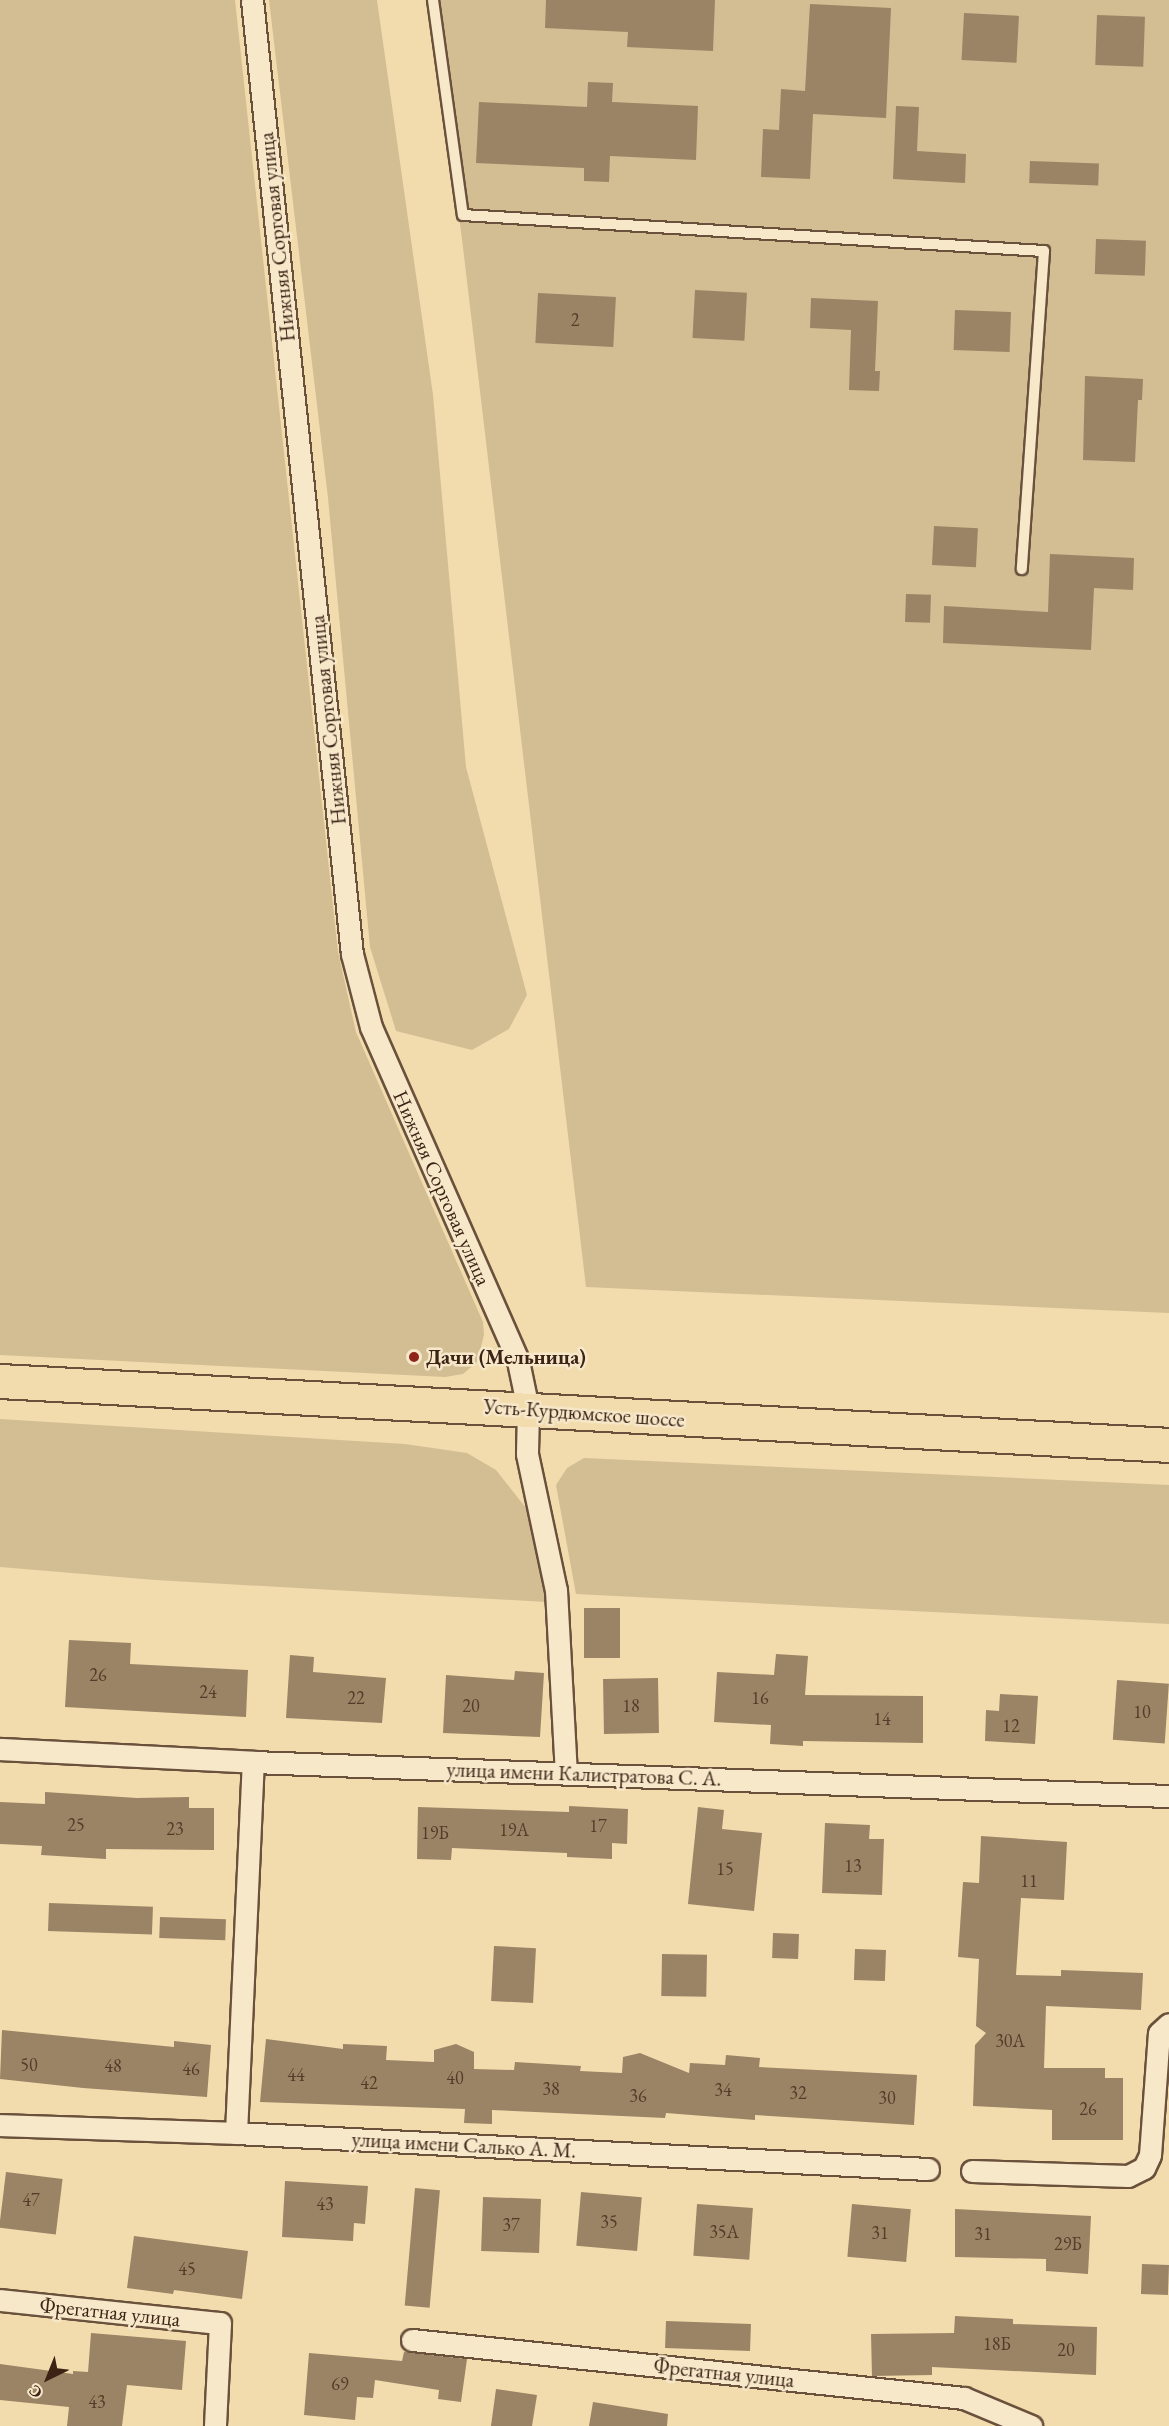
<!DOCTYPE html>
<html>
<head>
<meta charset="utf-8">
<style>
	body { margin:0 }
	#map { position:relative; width:1169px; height:2426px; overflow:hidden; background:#f2dcad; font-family:"EB Garamond",serif }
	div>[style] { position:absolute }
	.green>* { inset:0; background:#d3bd93 }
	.building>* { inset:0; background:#9b8365; transform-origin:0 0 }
	.roads { filter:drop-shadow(2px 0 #6a513c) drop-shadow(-2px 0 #6a513c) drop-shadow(0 2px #6a513c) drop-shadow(0 -2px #6a513c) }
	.service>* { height:10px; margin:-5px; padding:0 5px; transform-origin:5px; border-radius:5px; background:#f7e8ca }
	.minor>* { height:21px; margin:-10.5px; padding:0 10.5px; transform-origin:10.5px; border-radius:10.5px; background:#f7e8ca }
	.primary>* { height:33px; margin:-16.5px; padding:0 16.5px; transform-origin:16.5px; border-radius:16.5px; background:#f2dcad }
	.dots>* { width:16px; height:16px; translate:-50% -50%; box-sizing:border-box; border:3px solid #f7e8ca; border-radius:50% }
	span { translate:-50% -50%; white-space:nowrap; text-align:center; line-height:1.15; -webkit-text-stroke:5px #f7e8ca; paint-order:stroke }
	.number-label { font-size:18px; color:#543b2a }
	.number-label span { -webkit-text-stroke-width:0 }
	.street-label { font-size:21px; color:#3c2316 }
	.poi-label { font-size:21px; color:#3c2316; font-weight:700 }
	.left { translate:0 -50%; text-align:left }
	.north { position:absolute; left:18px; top:2348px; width:60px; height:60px; -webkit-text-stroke:4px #f7e8ca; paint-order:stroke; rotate:223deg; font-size:16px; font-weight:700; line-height:24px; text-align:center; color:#3c2316 }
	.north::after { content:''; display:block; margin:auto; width:21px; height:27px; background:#3c2316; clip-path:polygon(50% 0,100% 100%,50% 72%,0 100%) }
</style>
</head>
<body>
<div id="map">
	<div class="green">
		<i style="clip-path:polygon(0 0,235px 0,338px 952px,356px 1032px,483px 1322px,484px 1335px,477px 1362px,463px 1374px,445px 1377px,0 1355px)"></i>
		<i style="clip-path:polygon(269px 0,377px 0,433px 395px,466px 767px,527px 995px,509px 1029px,472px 1050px,396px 1031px,370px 947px,328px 498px)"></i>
		<i style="clip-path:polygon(430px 0,1169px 0,1169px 1313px,586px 1287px,462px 239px)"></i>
		<i style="clip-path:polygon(0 1419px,405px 1444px,467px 1453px,496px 1470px,530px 1513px,546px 1602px,155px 1580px,0 1567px)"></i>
		<i style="clip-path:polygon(584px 1458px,1169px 1485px,1169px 1624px,576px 1594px,556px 1485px,567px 1468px)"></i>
	</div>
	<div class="building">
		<i style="clip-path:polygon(546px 0,715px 0,713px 51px,627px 47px,628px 32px,545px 28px)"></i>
		<i style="clip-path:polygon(810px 4px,891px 8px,886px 118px,813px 114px,810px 179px,761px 177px,763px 129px,779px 130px,781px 89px,805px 91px)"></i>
		<i style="left:964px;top:13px;width:55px;height:47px;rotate:3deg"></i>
		<i style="left:1097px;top:15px;width:48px;height:50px;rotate:2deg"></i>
		<i style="clip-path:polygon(588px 82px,613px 83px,612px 102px,698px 106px,696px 160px,610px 156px,609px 182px,584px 181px,584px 168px,476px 163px,479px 102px,587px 107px)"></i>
		<i style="clip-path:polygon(896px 106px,919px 107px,917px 151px,966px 154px,965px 183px,893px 179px)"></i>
		<i style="left:1030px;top:161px;width:69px;height:22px;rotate:2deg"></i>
		<i style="left:1096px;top:239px;width:50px;height:35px;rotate:2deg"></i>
		<i style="left:695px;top:290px;width:52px;height:48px;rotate:3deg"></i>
		<i style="left:538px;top:293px;width:78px;height:50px;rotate:3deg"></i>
		<i style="clip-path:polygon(811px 298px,878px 301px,875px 371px,880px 371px,879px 391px,849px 390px,851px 330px,810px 328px)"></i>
		<i style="left:955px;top:310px;width:56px;height:40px;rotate:2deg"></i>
		<i style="clip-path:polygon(1085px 376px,1143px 379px,1142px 400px,1138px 400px,1135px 462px,1083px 460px)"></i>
		<i style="left:934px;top:526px;width:44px;height:39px;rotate:3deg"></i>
		<i style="clip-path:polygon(1050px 554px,1134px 558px,1133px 590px,1094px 588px,1091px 650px,943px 643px,944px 606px,1048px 612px)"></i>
		<i style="left:906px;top:594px;width:25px;height:28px;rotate:2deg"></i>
		<i style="left:584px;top:1608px;width:36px;height:50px"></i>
		<i style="clip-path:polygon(69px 1640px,131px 1643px,130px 1664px,248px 1670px,246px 1717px,65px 1707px)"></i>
		<i style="clip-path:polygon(776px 1654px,808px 1656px,805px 1695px,923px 1696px,923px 1743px,803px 1741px,803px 1746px,770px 1744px,771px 1725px,714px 1722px,717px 1672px,774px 1675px)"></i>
		<i style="clip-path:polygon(290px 1655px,314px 1657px,313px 1672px,386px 1678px,382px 1723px,286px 1718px)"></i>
		<i style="clip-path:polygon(515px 1671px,544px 1673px,540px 1737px,443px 1733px,446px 1675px,514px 1680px)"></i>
		<i style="left:658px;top:1678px;width:55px;height:55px;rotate:89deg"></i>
		<i style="left:1117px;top:1680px;width:52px;height:60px;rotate:4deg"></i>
		<i style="clip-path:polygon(1000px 1694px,1038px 1696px,1035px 1744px,985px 1741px,986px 1710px,999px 1711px)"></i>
		<i style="clip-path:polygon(45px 1792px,137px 1798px,189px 1797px,189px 1808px,214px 1808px,214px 1850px,106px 1849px,106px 1859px,41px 1855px,42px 1846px,0 1844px,0 1802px,45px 1804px)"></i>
		<i style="clip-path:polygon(569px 1806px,628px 1809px,627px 1844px,612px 1843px,612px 1859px,567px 1857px,567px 1853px,452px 1848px,451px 1860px,417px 1859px,418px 1807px,569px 1812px)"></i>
		<i style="clip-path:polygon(698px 1807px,724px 1810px,722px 1829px,762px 1833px,754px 1911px,688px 1904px)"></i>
		<i style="clip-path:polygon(825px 1823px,870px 1825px,869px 1839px,884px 1839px,882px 1895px,822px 1893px)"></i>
		<i style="clip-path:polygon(981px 1836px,1067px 1842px,1064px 1900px,1021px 1898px,1016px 1975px,1061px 1976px,1061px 1970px,1143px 1973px,1141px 2010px,1046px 2006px,1044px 2068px,1105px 2068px,1105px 2078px,1123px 2078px,1123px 2140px,1052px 2140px,1052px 2110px,973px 2106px,975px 2045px,986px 2033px,976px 2026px,979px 1959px,958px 1957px,963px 1882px,979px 1883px)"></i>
		<i style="left:49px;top:1903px;width:104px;height:28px;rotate:2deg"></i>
		<i style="left:160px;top:1917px;width:66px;height:21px;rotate:2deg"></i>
		<i style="left:773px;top:1933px;width:26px;height:25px;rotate:2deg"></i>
		<i style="left:494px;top:1946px;width:42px;height:55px;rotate:3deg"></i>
		<i style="left:855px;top:1949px;width:31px;height:31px;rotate:2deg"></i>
		<i style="left:662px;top:1954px;width:45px;height:42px;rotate:1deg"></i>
		<i style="clip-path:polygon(2px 2030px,174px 2047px,174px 2041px,211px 2045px,207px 2097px,83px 2088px,0 2079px)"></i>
		<i style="clip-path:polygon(266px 2039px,343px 2049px,343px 2044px,387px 2046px,386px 2060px,434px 2062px,434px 2050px,456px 2044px,474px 2052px,474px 2069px,514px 2070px,515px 2062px,581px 2066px,580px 2071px,622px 2073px,623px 2057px,640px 2053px,689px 2073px,690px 2063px,725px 2065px,726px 2055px,760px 2058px,759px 2067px,917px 2075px,914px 2125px,755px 2115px,755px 2120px,666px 2113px,665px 2118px,492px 2110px,492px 2124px,464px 2123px,465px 2109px,260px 2102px)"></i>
		<i style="left:6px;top:2172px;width:57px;height:56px;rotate:7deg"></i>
		<i style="clip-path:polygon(285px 2181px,368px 2186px,365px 2224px,354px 2223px,353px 2241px,282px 2237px)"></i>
		<i style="left:415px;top:2188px;width:25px;height:118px;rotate:5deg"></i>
		<i style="left:581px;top:2192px;width:61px;height:54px;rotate:5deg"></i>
		<i style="left:483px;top:2197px;width:58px;height:54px;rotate:2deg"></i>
		<i style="left:697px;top:2204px;width:56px;height:52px;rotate:4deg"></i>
		<i style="left:852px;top:2204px;width:59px;height:53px;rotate:5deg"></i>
		<i style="clip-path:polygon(955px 2209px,1091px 2216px,1088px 2274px,1046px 2271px,1046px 2259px,955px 2257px)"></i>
		<i style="clip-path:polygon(134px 2236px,248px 2251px,242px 2299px,174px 2290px,173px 2294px,127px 2288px)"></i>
		<i style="left:1142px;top:2264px;width:27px;height:30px;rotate:2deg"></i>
		<i style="clip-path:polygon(955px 2316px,1013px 2319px,1013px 2324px,1097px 2327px,1096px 2375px,932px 2367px,932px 2375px,872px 2376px,871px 2334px,954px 2333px)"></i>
		<i style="left:666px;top:2321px;width:85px;height:27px;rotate:2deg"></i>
		<i style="clip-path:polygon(91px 2333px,186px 2341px,182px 2390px,127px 2385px,122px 2426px,67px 2426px,69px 2407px,0 2400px,0 2364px,73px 2374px,73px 2371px,88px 2372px)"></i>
		<i style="clip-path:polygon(404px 2352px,467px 2359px,461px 2402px,438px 2399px,439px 2390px,375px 2380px,373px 2398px,357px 2397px,355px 2420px,304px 2415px,309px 2353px,402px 2361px)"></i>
		<i style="clip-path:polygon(496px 2389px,537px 2395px,532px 2426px,491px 2426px)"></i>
		<i style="clip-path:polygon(593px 2402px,668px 2414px,667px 2426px,589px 2426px)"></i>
	</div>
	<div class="roads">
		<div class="service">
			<i style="left:433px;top:0;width:217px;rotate:82.1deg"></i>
			<i style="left:463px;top:215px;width:582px;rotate:3.55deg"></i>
			<i style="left:1044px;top:251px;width:319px;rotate:94deg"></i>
		</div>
		<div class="minor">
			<i style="left:252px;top:0;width:959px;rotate:84.02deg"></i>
			<i style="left:352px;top:954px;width:75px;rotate:75.4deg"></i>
			<i style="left:371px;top:1027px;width:365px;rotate:66.2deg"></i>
			<i style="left:518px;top:1361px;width:49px;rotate:78.2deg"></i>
			<i style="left:528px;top:1409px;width:45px;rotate:91.3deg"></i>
			<i style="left:527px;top:1454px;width:139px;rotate:78deg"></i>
			<i style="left:556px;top:1590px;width:182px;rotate:86.9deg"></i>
			<i style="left:0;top:1749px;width:253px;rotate:2.9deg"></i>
			<i style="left:253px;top:1762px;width:917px;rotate:2.13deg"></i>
			<i style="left:0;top:2125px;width:236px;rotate:1.9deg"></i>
			<i style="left:236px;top:2133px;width:693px;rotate:2.98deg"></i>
			<i style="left:236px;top:2133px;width:371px;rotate:-87.4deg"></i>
			<i style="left:972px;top:2171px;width:156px;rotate:1.8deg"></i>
			<i style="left:1128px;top:2176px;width:18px;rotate:-27deg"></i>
			<i style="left:1144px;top:2168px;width:14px;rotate:-65deg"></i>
			<i style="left:1150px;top:2155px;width:122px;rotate:-85.8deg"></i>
			<i style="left:1159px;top:2033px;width:13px;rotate:-42deg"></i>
			<i style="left:0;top:2300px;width:221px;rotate:6deg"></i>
			<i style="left:220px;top:2323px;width:103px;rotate:92.8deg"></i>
			<i style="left:412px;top:2340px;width:555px;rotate:6deg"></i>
			<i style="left:964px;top:2398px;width:73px;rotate:22.7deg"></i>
		</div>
		<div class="primary">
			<i style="left:0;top:1381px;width:1171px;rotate:3.13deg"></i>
		</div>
	</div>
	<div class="dots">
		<i style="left:414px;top:1357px;background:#8f2418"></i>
	</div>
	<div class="number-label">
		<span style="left:575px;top:320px">2</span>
		<span style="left:98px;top:1675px">26</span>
		<span style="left:208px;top:1692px">24</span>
		<span style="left:356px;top:1698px">22</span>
		<span style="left:760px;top:1698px">16</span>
		<span style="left:471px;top:1706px">20</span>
		<span style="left:631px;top:1706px">18</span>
		<span style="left:1142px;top:1712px">10</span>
		<span style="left:882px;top:1719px">14</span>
		<span style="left:1011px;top:1726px">12</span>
		<span style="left:76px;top:1825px">25</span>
		<span style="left:598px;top:1826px">17</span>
		<span style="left:175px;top:1829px">23</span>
		<span style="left:514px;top:1830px">19А</span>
		<span style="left:435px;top:1833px">19Б</span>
		<span style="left:853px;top:1866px">13</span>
		<span style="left:725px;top:1869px">15</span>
		<span style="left:1029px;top:1881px">11</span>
		<span style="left:1010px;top:2041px">30А</span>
		<span style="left:29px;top:2065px">50</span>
		<span style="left:113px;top:2066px">48</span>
		<span style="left:191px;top:2069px">46</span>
		<span style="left:296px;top:2075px">44</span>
		<span style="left:455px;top:2078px">40</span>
		<span style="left:369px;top:2083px">42</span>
		<span style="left:551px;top:2089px">38</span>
		<span style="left:723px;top:2090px">34</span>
		<span style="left:798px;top:2093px">32</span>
		<span style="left:638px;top:2096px">36</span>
		<span style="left:887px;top:2098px">30</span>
		<span style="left:1088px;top:2109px">26</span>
		<span style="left:31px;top:2200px">47</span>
		<span style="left:325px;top:2204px">43</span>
		<span style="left:609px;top:2222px">35</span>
		<span style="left:511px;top:2225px">37</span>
		<span style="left:724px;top:2232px">35А</span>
		<span style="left:880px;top:2233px">31</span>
		<span style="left:983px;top:2234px">31</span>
		<span style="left:1068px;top:2244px">29Б</span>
		<span style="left:187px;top:2269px">45</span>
		<span style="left:997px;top:2344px">18Б</span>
		<span style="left:1066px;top:2350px">20</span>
		<span style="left:340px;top:2384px">69</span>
		<span style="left:97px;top:2402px">43</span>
	</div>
	<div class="street-label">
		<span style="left:277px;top:237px;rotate:-96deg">Нижняя Сорговая улица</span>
		<span style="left:328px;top:720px;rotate:-96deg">Нижняя Сорговая улица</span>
		<span style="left:442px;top:1188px;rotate:66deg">Нижняя Сорговая улица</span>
		<span style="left:584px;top:1413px;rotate:4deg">Усть-Курдюмское шоссе</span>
		<span style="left:584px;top:1774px;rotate:2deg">улица имени Калистратова С. А.</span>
		<span style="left:464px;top:2145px;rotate:3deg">улица имени Салько А. М.</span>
		<span style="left:110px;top:2312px;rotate:6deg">Фрегатная улица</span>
		<span style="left:724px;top:2373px;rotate:6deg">Фрегатная улица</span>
	</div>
	<div class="poi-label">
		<span class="left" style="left:426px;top:1357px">Дачи (Мельница)</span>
	</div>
	<div class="north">С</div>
</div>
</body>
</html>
